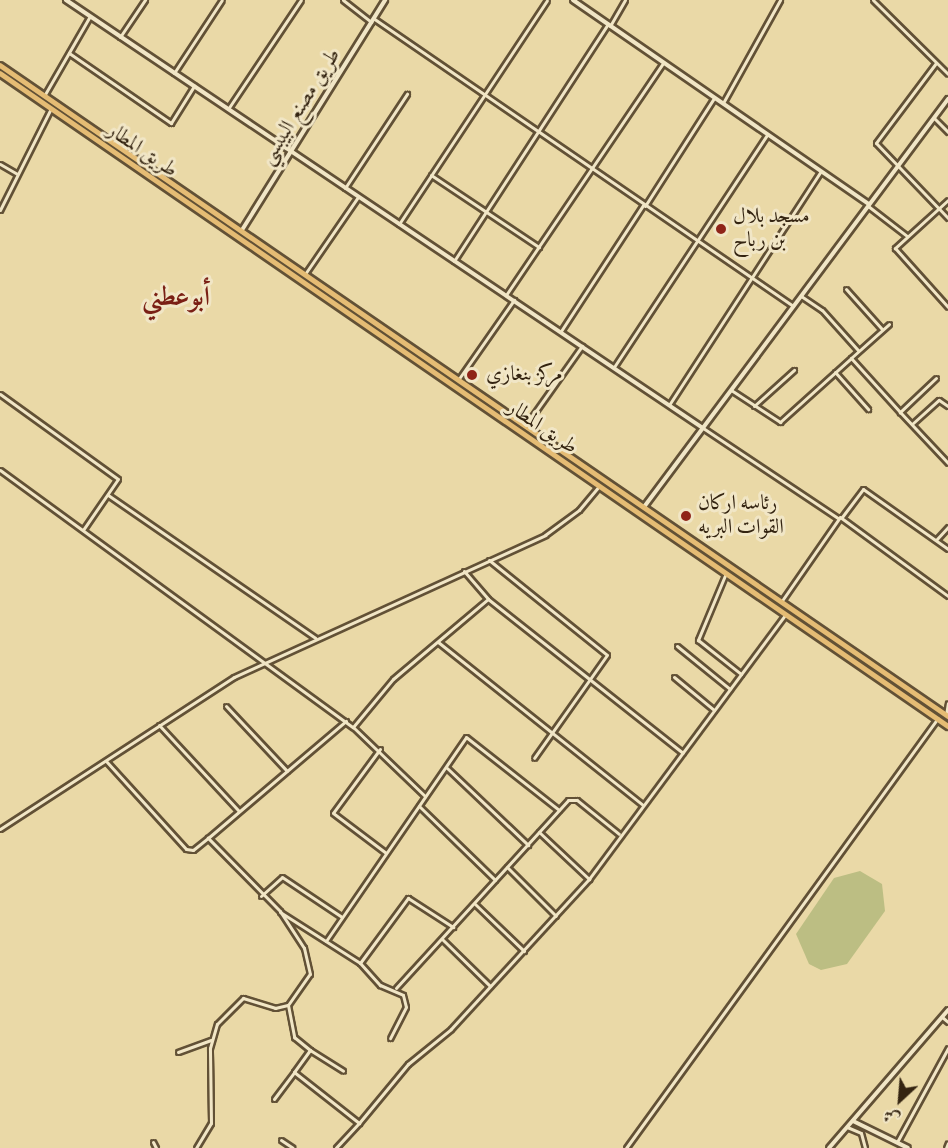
<!DOCTYPE html>
<html>
<head>
<meta charset="utf-8">
<style>
	body { margin:0 }
	#map { position:relative; width:948px; height:1148px; overflow:hidden; background:#ead9a7; font-family:Vollkorn,Amiri,serif }
	div>[style] { position:absolute }
	.green>* { inset:0; background:#bcbe83 }
	.roads { filter:drop-shadow(2px 0 #625136) drop-shadow(-2px 0 #625136) drop-shadow(0 2px #625136) drop-shadow(0 -2px #625136) }
	.minor>* { height:3px; margin:-1.5px; padding:0 1.5px; transform-origin:1.5px; border-radius:1.5px; background:#f1e6c6 }
	.tertiary>* { height:4px; margin:-2px; padding:0 2px; transform-origin:2px; border-radius:2px; background:#f1e6c6 }
	.secondary>* { height:4px; margin:-2px; padding:0 2px; transform-origin:2px; border-radius:2px; background:#f1e6c6 }
	.trunk>* { height:4.5px; margin:-2.25px; padding:0 2.25px; transform-origin:2.25px; border-radius:2.25px; background:#e5bc74 }
	.dots>* { width:16px; height:16px; translate:-50% -50%; box-sizing:border-box; border:3px solid #f1e6c6; border-radius:50% }
	span { translate:-50% -50%; white-space:nowrap; text-align:center; line-height:1.15; -webkit-text-stroke:6px #f1e6c6; paint-order:stroke }
	.street-label { font-size:21px; color:#342411 }
	.poi-label { font-size:21px; color:#342411 }
	.left { translate:0 -50%; text-align:left }
	.district-label { font-size:27px; color:#7a1f14; font-weight:700 }
	.north { position:absolute; left:870px; top:1070px; width:60px; height:60px; -webkit-text-stroke:4px #f1e6c6; paint-order:stroke; rotate:206deg; font-size:16px; font-weight:700; line-height:24px; text-align:center; color:#342411 }
	.north::after { content:''; display:block; margin:auto; width:21px; height:27px; background:#342411; clip-path:polygon(50% 0,100% 100%,50% 72%,0 100%) }
</style>
</head>
<body>
<div id="map">
	<div class="green">
		<i style="clip-path:polygon(860px 871px,882px 884px,885px 911px,847px 964px,821px 970px,809px 964px,796px 934px,834px 878px)"></i>
	</div>
	<div class="roads">
		<div class="minor">
			<i style="left:343px;top:0;width:36px;rotate:38deg"></i>
			<i style="left:873px;top:0;width:105px;rotate:44.6deg"></i>
			<i style="left:373px;top:18px;width:509px;rotate:34.44deg"></i>
			<i style="left:610px;top:26px;width:30px;rotate:-60deg"></i>
			<i style="left:120px;top:37px;width:45px;rotate:-56deg"></i>
			<i style="left:69px;top:53px;width:124px;rotate:34.5deg"></i>
			<i style="left:171px;top:123px;width:44px;rotate:-58.1deg"></i>
			<i style="left:936px;top:63px;width:100px;rotate:126.9deg"></i>
			<i style="left:876px;top:143px;width:104px;rotate:46.2deg"></i>
			<i style="left:174px;top:73px;width:87px;rotate:-56.7deg"></i>
			<i style="left:44px;top:96px;width:92px;rotate:-60.1deg"></i>
			<i style="left:723px;top:103px;width:118px;rotate:-61deg"></i>
			<i style="left:228px;top:109px;width:131px;rotate:-56.2deg"></i>
			<i style="left:934px;top:118px;width:20px;rotate:45deg"></i>
			<i style="left:0;top:164px;width:20px;rotate:30deg"></i>
			<i style="left:431px;top:175px;width:130px;rotate:33.7deg"></i>
			<i style="left:345px;top:188px;width:113px;rotate:-56.6deg"></i>
			<i style="left:948px;top:200px;width:72px;rotate:137.8deg"></i>
			<i style="left:895px;top:248px;width:79px;rotate:48.1deg"></i>
			<i style="left:645px;top:206px;width:128px;rotate:-57.4deg"></i>
			<i style="left:868px;top:206px;width:49px;rotate:37.6deg"></i>
			<i style="left:0;top:210px;width:114px;rotate:-63.4deg"></i>
			<i style="left:399px;top:224px;width:268px;rotate:-56.5deg"></i>
			<i style="left:454px;top:261px;width:283px;rotate:-57deg"></i>
			<i style="left:305px;top:274px;width:93px;rotate:-55.5deg"></i>
			<i style="left:846px;top:289px;width:54px;rotate:48deg"></i>
			<i style="left:506px;top:295px;width:280px;rotate:-55.9deg"></i>
			<i style="left:801px;top:296px;width:25px;rotate:34deg"></i>
			<i style="left:822px;top:310px;width:54px;rotate:48deg"></i>
			<i style="left:561px;top:331px;width:150px;rotate:-56.9deg"></i>
			<i style="left:851px;top:358px;width:51px;rotate:-41.8deg"></i>
			<i style="left:614px;top:367px;width:278px;rotate:-56.6deg"></i>
			<i style="left:835px;top:372px;width:50px;rotate:48.3deg"></i>
			<i style="left:936px;top:378px;width:50px;rotate:136.6deg"></i>
			<i style="left:900px;top:412px;width:70px;rotate:46.7deg"></i>
			<i style="left:458px;top:380px;width:98px;rotate:-55deg"></i>
			<i style="left:731px;top:390px;width:59px;rotate:33.1deg"></i>
			<i style="left:780px;top:422px;width:96px;rotate:-42deg"></i>
			<i style="left:851px;top:358px;width:73px;rotate:47.8deg"></i>
			<i style="left:0;top:394px;width:145px;rotate:35.8deg"></i>
			<i style="left:118px;top:479px;width:62px;rotate:124.5deg"></i>
			<i style="left:669px;top:405px;width:279px;rotate:-57deg"></i>
			<i style="left:754px;top:406px;width:54px;rotate:-42deg"></i>
			<i style="left:912px;top:424px;width:36px;rotate:-42deg"></i>
			<i style="left:939px;top:400px;width:11px;rotate:34deg"></i>
			<i style="left:526px;top:425px;width:97px;rotate:-54.7deg"></i>
			<i style="left:703px;top:428px;width:162px;rotate:33.7deg"></i>
			<i style="left:0;top:470px;width:437px;rotate:36.1deg"></i>
			<i style="left:353px;top:727px;width:62px;rotate:-50.2deg"></i>
			<i style="left:393px;top:679px;width:124px;rotate:-40.1deg"></i>
			<i style="left:108px;top:495px;width:252px;rotate:34.6deg"></i>
			<i style="left:842px;top:517px;width:35px;rotate:-53deg"></i>
			<i style="left:863px;top:489px;width:104px;rotate:35.2deg"></i>
			<i style="left:936px;top:540px;width:18px;rotate:-47deg"></i>
			<i style="left:489px;top:560px;width:151px;rotate:38.8deg"></i>
			<i style="left:607px;top:655px;width:126px;rotate:125.3deg"></i>
			<i style="left:464px;top:571px;width:37px;rotate:49deg"></i>
			<i style="left:488px;top:599px;width:248px;rotate:38.3deg"></i>
			<i style="left:726px;top:573px;width:73px;rotate:112.7deg"></i>
			<i style="left:698px;top:640px;width:55px;rotate:38.3deg"></i>
			<i style="left:781px;top:602px;width:103px;rotate:-55.2deg"></i>
			<i style="left:840px;top:517px;width:134px;rotate:36.2deg"></i>
			<i style="left:438px;top:642px;width:262px;rotate:38.5deg"></i>
			<i style="left:677px;top:646px;width:68px;rotate:39.1deg"></i>
			<i style="left:674px;top:677px;width:52px;rotate:39.5deg"></i>
			<i style="left:226px;top:706px;width:89px;rotate:46.8deg"></i>
			<i style="left:946px;top:715px;width:12px;rotate:-81deg"></i>
			<i style="left:159px;top:725px;width:117px;rotate:47.1deg"></i>
			<i style="left:353px;top:727px;width:100px;rotate:43.8deg"></i>
			<i style="left:380px;top:749px;width:79px;rotate:126.3deg"></i>
			<i style="left:333px;top:813px;width:66px;rotate:37deg"></i>
			<i style="left:106px;top:761px;width:119px;rotate:47.7deg"></i>
			<i style="left:186px;top:849px;width:7px;rotate:8deg"></i>
			<i style="left:193px;top:850px;width:19px;rotate:-39deg"></i>
			<i style="left:447px;top:768px;width:112px;rotate:43.5deg"></i>
			<i style="left:419px;top:806px;width:106px;rotate:44.2deg"></i>
			<i style="left:0;top:829px;width:279px;rotate:-33deg"></i>
			<i style="left:234px;top:677px;width:342px;rotate:-24.5deg"></i>
			<i style="left:545px;top:535px;width:42px;rotate:-36.3deg"></i>
			<i style="left:579px;top:510px;width:30px;rotate:-50deg"></i>
			<i style="left:539px;top:832px;width:69px;rotate:43.2deg"></i>
			<i style="left:507px;top:867px;width:69px;rotate:45deg"></i>
			<i style="left:261px;top:896px;width:28px;rotate:-42deg"></i>
			<i style="left:282px;top:877px;width:72px;rotate:33.7deg"></i>
			<i style="left:475px;top:904px;width:68px;rotate:43.8deg"></i>
			<i style="left:280px;top:912px;width:95px;rotate:32.5deg"></i>
			<i style="left:360px;top:963px;width:30px;rotate:48deg"></i>
			<i style="left:380px;top:985px;width:25px;rotate:23deg"></i>
			<i style="left:403px;top:995px;width:12px;rotate:76deg"></i>
			<i style="left:406px;top:1007px;width:35px;rotate:117deg"></i>
			<i style="left:442px;top:939px;width:67px;rotate:44.4deg"></i>
			<i style="left:326px;top:941px;width:247px;rotate:-55.5deg"></i>
			<i style="left:466px;top:737px;width:118px;rotate:38.1deg"></i>
			<i style="left:360px;top:963px;width:81px;rotate:-53.6deg"></i>
			<i style="left:408px;top:898px;width:54px;rotate:32.8deg"></i>
			<i style="left:396px;top:988px;width:255px;rotate:-47.5deg"></i>
			<i style="left:568px;top:800px;width:9px"></i>
			<i style="left:577px;top:800px;width:54px;rotate:39deg"></i>
			<i style="left:288px;top:1005px;width:33px;rotate:79deg"></i>
			<i style="left:294px;top:1037px;width:21px;rotate:39deg"></i>
			<i style="left:310px;top:1050px;width:27px;rotate:126deg"></i>
			<i style="left:942px;top:1017px;width:8px;rotate:40deg"></i>
			<i style="left:310px;top:1050px;width:39px;rotate:32deg"></i>
			<i style="left:178px;top:1052px;width:35px;rotate:-20deg"></i>
			<i style="left:274px;top:1099px;width:34px;rotate:-53deg"></i>
			<i style="left:294px;top:1072px;width:83px;rotate:38.1deg"></i>
			<i style="left:359px;top:1123px;width:34px;rotate:133deg"></i>
			<i style="left:359px;top:1123px;width:77px;rotate:-50.3deg"></i>
			<i style="left:408px;top:1064px;width:55px;rotate:-39.1deg"></i>
			<i style="left:451px;top:1029px;width:204px;rotate:-47.4deg"></i>
			<i style="left:589px;top:879px;width:329px;rotate:-53.4deg"></i>
			<i style="left:847px;top:1127px;width:15px;rotate:23deg"></i>
			<i style="left:861px;top:1133px;width:16px;rotate:75deg"></i>
			<i style="left:281px;top:1140px;width:14px;rotate:34deg"></i>
			<i style="left:153px;top:1142px;width:7px;rotate:63deg"></i>
			<i style="left:897px;top:1142px;width:107px;rotate:-61.5deg"></i>
			<i style="left:196px;top:1148px;width:29px;rotate:-59deg"></i>
			<i style="left:211px;top:1123px;width:75px;rotate:-90.8deg"></i>
			<i style="left:210px;top:1048px;width:25px;rotate:-74deg"></i>
			<i style="left:217px;top:1024px;width:37px;rotate:-45deg"></i>
			<i style="left:243px;top:998px;width:34px;rotate:17deg"></i>
			<i style="left:275px;top:1008px;width:13px;rotate:-13deg"></i>
			<i style="left:288px;top:1005px;width:38px;rotate:-55deg"></i>
			<i style="left:310px;top:974px;width:27px;rotate:-103deg"></i>
			<i style="left:304px;top:948px;width:44px;rotate:-123deg"></i>
			<i style="left:280px;top:911px;width:103px;rotate:-134.6deg"></i>
			<i style="left:208px;top:838px;width:181px;rotate:-40.3deg"></i>
			<i style="left:626px;top:1148px;width:531px;rotate:-54.04deg"></i>
			<i style="left:946px;top:1148px;width:5px;rotate:-68deg"></i>
		</div>
		<div class="tertiary">
			<i style="left:66px;top:0;width:767px;rotate:33.9deg"></i>
			<i style="left:573px;top:0;width:359px;rotate:34.6deg"></i>
			<i style="left:644px;top:507px;width:509px;rotate:-53.31deg"></i>
			<i style="left:853px;top:1121px;width:61px;rotate:26.1deg"></i>
			<i style="left:829px;top:1148px;width:182px;rotate:-49.2deg"></i>
		</div>
		<div class="secondary">
			<i style="left:242px;top:230px;width:271px;rotate:-58.1deg"></i>
		</div>
		<div class="trunk">
			<i style="left:0;top:65px;width:1150px;rotate:34.48deg"></i>
			<i style="left:0;top:73px;width:1151px;rotate:34.56deg"></i>
		</div>
	</div>
	<div class="dots">
		<i style="left:721px;top:229px;background:#8f2418"></i>
		<i style="left:472px;top:375px;background:#8f2418"></i>
		<i style="left:686px;top:516px;background:#8f2418"></i>
	</div>
	<div class="street-label">
		<span style="left:301px;top:107px;rotate:-58deg">طريق مصنع البيبسي</span>
		<span style="left:142px;top:151px;rotate:34deg">طريق المطار</span>
		<span style="left:542px;top:428px;rotate:34deg">طريق المطار</span>
	</div>
	<div class="poi-label">
		<span class="left" style="left:733px;top:229px">مسجد بلال<br>بن رباح</span>
		<span class="left" style="left:486px;top:375px">مركز بنغازي</span>
		<span class="left" style="left:698px;top:516px">رئاسه اركان<br>القوات البريه</span>
	</div>
	<div class="district-label">
		<span style="left:176px;top:299px">أبوعطني</span>
	</div>
	<div class="north">ش</div>
</div>
</body>
</html>
